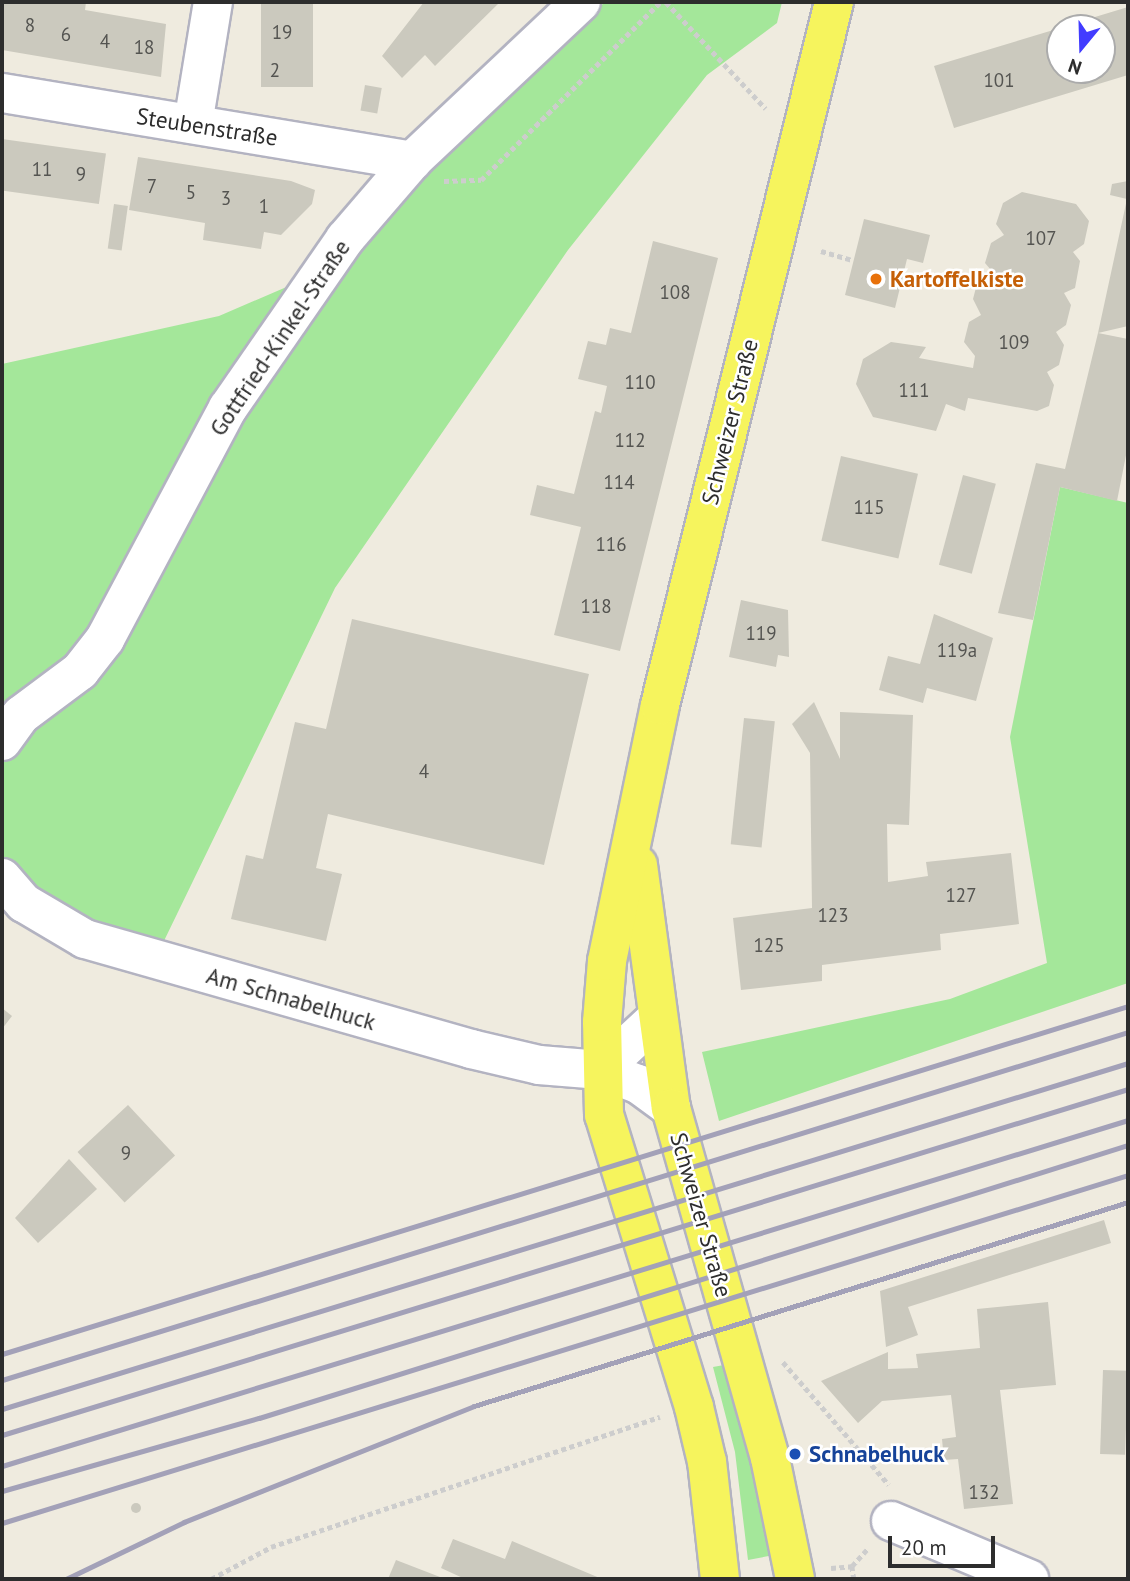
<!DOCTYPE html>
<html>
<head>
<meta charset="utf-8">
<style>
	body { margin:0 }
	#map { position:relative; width:1130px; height:1581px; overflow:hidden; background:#efebdf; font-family:"PT Sans",sans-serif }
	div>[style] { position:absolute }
	.green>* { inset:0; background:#a4e79a }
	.building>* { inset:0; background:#cbc9be; transform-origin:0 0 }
	.round { border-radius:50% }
	.path>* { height:4.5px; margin-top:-2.25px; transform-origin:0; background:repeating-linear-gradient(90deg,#cdcdcd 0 5px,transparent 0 8.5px) }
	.roads { filter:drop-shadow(2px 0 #b3b3c1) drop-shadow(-2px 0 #b3b3c1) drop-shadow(0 2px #b3b3c1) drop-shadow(0 -2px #b3b3c1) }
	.minor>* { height:38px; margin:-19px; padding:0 19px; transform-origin:19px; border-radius:19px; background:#fff }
	.major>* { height:38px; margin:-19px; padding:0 19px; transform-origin:19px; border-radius:19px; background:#f6f45d }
	.rail>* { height:5px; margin:-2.5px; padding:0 2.5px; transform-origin:2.5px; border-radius:2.5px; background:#a3a1b8 }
	.dots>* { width:19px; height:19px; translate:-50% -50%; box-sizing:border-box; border:4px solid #fff; border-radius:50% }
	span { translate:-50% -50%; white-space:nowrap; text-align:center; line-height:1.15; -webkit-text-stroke:5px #fff; paint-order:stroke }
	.number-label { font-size:19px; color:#545451 }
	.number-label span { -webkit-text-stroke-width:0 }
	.street-label { font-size:23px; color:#2d2d2d }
	.food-label { font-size:23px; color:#c56008; font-weight:700 }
	.left { translate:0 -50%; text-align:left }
	.transit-label { font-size:23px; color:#164399; font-weight:700 }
	.frame { position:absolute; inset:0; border:4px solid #2d2d2d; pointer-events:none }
	.north { position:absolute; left:1046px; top:14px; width:70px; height:70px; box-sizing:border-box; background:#fff; border:2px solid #ababab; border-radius:50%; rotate:199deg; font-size:19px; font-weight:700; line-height:28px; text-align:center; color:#2d2d2d }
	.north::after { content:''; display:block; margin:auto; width:24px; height:32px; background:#423cff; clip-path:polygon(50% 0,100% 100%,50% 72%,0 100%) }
	.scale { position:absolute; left:888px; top:1536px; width:107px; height:32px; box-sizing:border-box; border:4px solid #2d2d2d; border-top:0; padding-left:9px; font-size:21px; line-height:24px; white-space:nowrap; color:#2d2d2d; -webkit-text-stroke:5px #fff; paint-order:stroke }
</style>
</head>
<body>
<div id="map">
	<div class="green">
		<i style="clip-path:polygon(605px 2px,782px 2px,777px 23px,707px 75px,568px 250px,335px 588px,162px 945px,2px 904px,2px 364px,219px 316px,349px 260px,428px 167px)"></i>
		<i style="clip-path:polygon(1060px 487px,1128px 503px,1128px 983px,719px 1121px,702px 1052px,950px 999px,1047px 963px,1010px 737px)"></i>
		<i style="clip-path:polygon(724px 1365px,764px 1506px,774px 1555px,748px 1560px,735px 1452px,713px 1367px)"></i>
	</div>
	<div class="building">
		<i style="clip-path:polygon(2px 2px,86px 2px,85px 10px,166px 24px,161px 77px,2px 50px)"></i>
		<i style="left:261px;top:2px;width:52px;height:85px"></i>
		<i style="clip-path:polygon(424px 2px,500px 2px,435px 66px,425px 55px,402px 78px,382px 56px)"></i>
		<i style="clip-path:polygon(1128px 7px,1128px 75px,954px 128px,934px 66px,1060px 28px,1060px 70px,1102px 70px,1102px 28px,1062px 27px)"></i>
		<i style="left:365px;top:85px;width:17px;height:26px;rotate:10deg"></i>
		<i style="left:2px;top:139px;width:105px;height:51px;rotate:8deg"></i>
		<i style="clip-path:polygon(138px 157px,291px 181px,315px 190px,312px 204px,281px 235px,264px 232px,261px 249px,203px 240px,205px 223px,129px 210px)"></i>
		<i style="clip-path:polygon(1128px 181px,1128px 326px,1098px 333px,1127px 199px,1110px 195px,1112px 184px)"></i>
		<i style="clip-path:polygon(1022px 192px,1076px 204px,1089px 221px,1084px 244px,1073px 252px,1080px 261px,1075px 288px,1064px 293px,1071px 305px,1066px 325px,1056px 332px,1064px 345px,1059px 365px,1047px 372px,1054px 385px,1049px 406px,1037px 411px,968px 398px,965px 411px,946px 404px,936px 431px,873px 417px,856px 384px,863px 359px,891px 342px,926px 347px,919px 358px,973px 368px,975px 356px,964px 342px,969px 322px,981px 315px,973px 299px,978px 280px,996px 276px,985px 263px,991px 243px,1004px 235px,996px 224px,1003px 203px)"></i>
		<i style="left:114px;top:204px;width:14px;height:45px;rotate:8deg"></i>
		<i style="clip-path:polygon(864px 219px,930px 235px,923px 263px,907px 259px,895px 308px,845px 295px)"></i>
		<i style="clip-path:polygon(653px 241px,718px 258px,620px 651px,554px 635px,581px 527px,530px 515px,537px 485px,574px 494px,595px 411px,601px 413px,607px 386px,578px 379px,588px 341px,606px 345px,610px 328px,631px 333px)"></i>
		<i style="clip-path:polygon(1098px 333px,1128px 339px,1128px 445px,1117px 501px,1060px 487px,1033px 620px,998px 613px,1036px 463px,1065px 469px)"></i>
		<i style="left:841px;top:456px;width:79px;height:87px;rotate:13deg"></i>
		<i style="left:963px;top:475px;width:34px;height:93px;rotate:15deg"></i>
		<i style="clip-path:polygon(741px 600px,788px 610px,789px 657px,778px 655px,776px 667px,729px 657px)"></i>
		<i style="clip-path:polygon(934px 614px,993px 638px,976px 701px,927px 688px,923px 703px,879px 690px,888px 656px,920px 664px)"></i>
		<i style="clip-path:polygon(352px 619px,589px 674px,544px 865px,328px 814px,316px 868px,342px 874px,326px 941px,231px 919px,246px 855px,263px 859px,295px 722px,326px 729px)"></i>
		<i style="clip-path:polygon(814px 702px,840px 759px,840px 712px,913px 715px,909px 825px,887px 824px,888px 882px,928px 876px,926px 862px,1011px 853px,1019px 924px,940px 934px,941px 950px,822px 965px,822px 981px,741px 990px,733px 918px,812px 908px,810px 753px,792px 724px)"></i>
		<i style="left:744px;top:718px;width:31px;height:127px;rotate:6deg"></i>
		<i style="clip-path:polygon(2px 1008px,12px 1016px,2px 1029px)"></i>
		<i style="left:128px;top:1105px;width:69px;height:69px;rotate:47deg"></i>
		<i style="clip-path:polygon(69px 1159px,97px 1189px,38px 1243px,15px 1218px)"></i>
		<i style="clip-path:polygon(1104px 1220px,1111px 1243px,908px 1307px,918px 1335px,886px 1347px,880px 1291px)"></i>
		<i style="clip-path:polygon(1048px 1302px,1056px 1385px,1000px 1390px,1013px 1504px,964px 1509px,958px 1459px,944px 1460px,942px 1439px,956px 1437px,951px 1395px,882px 1401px,858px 1423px,821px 1381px,888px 1352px,888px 1369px,918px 1368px,916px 1354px,980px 1348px,977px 1309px)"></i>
		<i style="left:1103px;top:1370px;width:25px;height:84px;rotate:2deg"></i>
		<i class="round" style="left:131px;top:1503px;width:10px;height:10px"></i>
		<i style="clip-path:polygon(453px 1539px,505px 1559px,512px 1541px,602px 1579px,465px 1579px,441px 1568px)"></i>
		<i style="clip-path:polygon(396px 1560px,440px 1577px,439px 1579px,388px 1579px)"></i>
	</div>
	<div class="path">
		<i style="left:666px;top:2px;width:146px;rotate:46.9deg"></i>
		<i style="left:444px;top:181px;width:37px;rotate:-2deg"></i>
		<i style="left:481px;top:180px;width:252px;rotate:-44.8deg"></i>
		<i style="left:821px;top:251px;width:33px;rotate:16deg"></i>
		<i style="left:783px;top:1362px;width:162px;rotate:49.2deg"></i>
		<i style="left:852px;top:1566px;width:24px;rotate:-48deg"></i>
		<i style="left:831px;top:1568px;width:21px;rotate:-5deg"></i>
		<i style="left:852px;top:1566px;width:13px;rotate:81deg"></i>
		<i style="left:211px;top:1579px;width:68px;rotate:-28.1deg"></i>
		<i style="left:271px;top:1547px;width:410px;rotate:-18.5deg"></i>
	</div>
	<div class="roads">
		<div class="minor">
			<i style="left:2px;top:93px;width:416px;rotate:9.4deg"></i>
			<i style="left:193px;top:124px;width:124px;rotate:-80.7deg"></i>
			<i style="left:2px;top:741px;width:32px;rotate:-54deg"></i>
			<i style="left:21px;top:715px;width:74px;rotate:-36.7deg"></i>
			<i style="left:80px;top:671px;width:41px;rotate:-52deg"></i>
			<i style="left:105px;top:639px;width:262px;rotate:-62deg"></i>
			<i style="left:228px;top:408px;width:206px;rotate:-55.3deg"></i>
			<i style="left:345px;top:239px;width:103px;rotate:-49.3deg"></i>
			<i style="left:412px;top:161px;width:232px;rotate:-43.3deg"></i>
			<i style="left:2px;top:878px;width:33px;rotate:49deg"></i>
			<i style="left:24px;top:903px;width:71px;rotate:30.5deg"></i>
			<i style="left:85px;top:939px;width:401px;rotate:15.9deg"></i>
			<i style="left:471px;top:1049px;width:70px;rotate:13.2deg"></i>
			<i style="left:539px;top:1065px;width:62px;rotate:4.6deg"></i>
			<i style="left:601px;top:1070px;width:40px;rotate:21deg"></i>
			<i style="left:638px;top:1084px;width:41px;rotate:36deg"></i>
			<i style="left:601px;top:1070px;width:76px;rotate:-42.9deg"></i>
			<i style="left:891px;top:1521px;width:150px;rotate:22.8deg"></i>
		</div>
		<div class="major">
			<i style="left:638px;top:865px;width:245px;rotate:82.3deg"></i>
			<i style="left:671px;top:1108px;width:364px;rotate:74.2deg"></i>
			<i style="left:770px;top:1458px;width:124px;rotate:78.3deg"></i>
			<i style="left:720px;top:1579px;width:118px;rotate:-96.3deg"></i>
			<i style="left:707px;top:1462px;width:57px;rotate:-103.3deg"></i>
			<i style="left:694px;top:1407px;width:306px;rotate:-107.1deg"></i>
			<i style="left:604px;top:1115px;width:93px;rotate:-91.2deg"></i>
			<i style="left:602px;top:1022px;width:61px;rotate:-85.3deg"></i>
			<i style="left:607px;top:961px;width:261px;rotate:-78.3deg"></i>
			<i style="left:660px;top:705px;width:724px;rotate:-76.1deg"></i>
		</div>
	</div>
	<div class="rail">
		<i style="left:2px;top:1354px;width:1179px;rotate:-17.17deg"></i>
		<i style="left:2px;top:1380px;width:1179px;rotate:-17.17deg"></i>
		<i style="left:2px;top:1409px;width:1178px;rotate:-17.08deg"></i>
		<i style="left:2px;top:1435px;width:1178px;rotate:-17.08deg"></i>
		<i style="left:2px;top:1466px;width:1178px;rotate:-17.08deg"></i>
		<i style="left:2px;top:1491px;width:267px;rotate:-15.9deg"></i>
		<i style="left:259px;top:1418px;width:911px;rotate:-17.44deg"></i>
		<i style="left:2px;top:1523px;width:1179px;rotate:-17.17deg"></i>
		<i style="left:66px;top:1579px;width:131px;rotate:-25.8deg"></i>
		<i style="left:184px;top:1522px;width:312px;rotate:-21.8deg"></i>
		<i style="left:474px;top:1406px;width:685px;rotate:-17.32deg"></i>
	</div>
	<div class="dots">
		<i style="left:876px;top:279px;background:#e8710a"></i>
		<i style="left:795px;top:1454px;background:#1a4fb4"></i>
	</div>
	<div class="number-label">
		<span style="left:30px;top:26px">8</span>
		<span style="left:282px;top:33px">19</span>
		<span style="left:66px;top:35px">6</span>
		<span style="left:105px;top:42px">4</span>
		<span style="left:144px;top:48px">18</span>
		<span style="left:275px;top:71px">2</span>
		<span style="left:999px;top:81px">101</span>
		<span style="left:42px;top:170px">11</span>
		<span style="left:81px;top:175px">9</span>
		<span style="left:152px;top:187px">7</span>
		<span style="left:191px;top:193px">5</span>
		<span style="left:226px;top:199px">3</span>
		<span style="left:264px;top:207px">1</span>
		<span style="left:1041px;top:239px">107</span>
		<span style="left:675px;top:293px">108</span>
		<span style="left:1014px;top:343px">109</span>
		<span style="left:640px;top:383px">110</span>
		<span style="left:914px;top:391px">111</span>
		<span style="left:630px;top:441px">112</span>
		<span style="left:619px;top:483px">114</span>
		<span style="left:869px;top:508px">115</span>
		<span style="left:611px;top:545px">116</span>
		<span style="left:596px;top:607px">118</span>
		<span style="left:761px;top:634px">119</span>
		<span style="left:957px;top:651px">119a</span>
		<span style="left:424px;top:772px">4</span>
		<span style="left:961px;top:896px">127</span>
		<span style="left:833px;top:916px">123</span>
		<span style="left:769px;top:946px">125</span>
		<span style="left:126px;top:1154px">9</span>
		<span style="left:984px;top:1493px">132</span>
	</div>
	<div class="street-label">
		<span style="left:207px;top:127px;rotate:9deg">Steubenstraße</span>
		<span style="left:280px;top:338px;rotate:-56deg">Gottfried-Kinkel-Straße</span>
		<span style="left:730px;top:422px;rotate:-76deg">Schweizer Straße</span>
		<span style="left:291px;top:999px;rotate:16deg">Am Schnabelhuck</span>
		<span style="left:701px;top:1215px;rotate:74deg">Schweizer Straße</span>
	</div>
	<div class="food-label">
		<span class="left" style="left:890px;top:279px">Kartoffelkiste</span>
	</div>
	<div class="transit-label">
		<span class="left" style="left:809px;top:1454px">Schnabelhuck</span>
	</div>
	<div class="frame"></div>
	<div class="north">N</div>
	<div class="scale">20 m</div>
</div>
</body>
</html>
